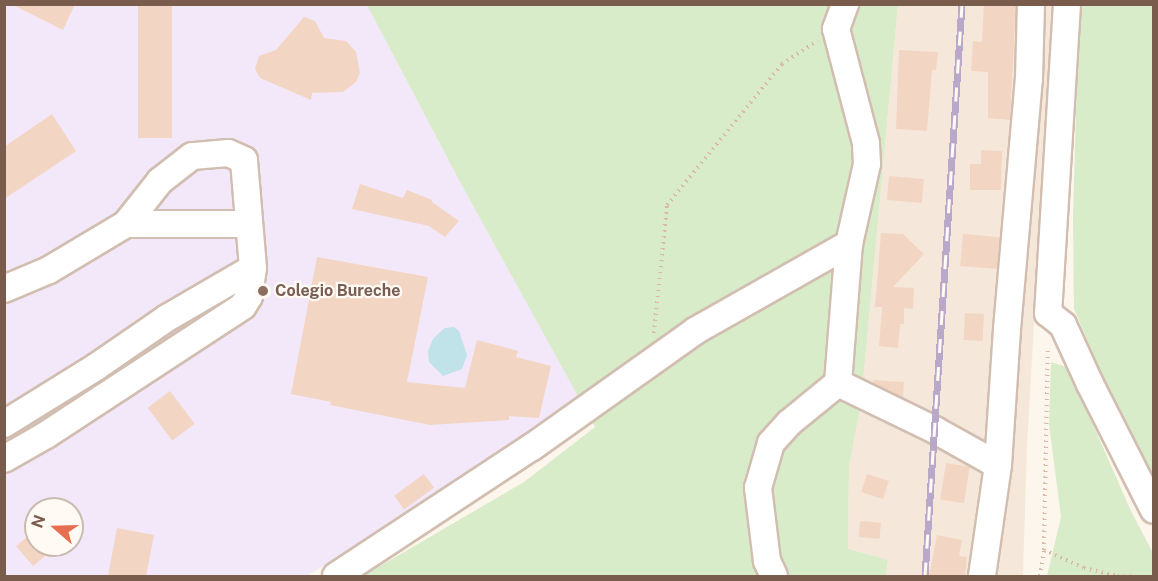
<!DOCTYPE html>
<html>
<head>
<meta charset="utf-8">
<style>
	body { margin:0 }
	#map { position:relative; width:1158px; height:581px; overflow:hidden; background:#fdf6ec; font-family:"Public Sans",sans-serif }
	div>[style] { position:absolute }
	.residential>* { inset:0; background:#f5e8da }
	.education>* { inset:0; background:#f3e8fa }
	.green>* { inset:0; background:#d8ecc9 }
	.water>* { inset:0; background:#bfe3e8 }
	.building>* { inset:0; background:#f3d5c3; transform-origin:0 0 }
	.path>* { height:4px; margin-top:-2px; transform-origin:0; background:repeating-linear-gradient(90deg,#d9b8a5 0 1.5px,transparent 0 6px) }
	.roads { filter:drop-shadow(2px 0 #d1beb0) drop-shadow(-2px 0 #d1beb0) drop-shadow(0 2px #d1beb0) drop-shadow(0 -2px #d1beb0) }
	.minor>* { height:26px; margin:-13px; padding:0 13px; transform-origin:13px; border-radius:13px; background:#fff }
	.rail>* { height:7px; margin-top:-3.5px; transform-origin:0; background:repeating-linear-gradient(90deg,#fffaf3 0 14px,#b9a8c9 0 28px); box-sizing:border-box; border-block:2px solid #b9a8c9 }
	.dots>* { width:16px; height:16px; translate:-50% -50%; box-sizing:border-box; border:3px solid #fffaf3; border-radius:50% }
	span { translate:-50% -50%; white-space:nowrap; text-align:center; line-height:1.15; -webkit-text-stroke:4.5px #fffaf3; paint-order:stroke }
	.education-label { font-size:16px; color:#785e54; font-weight:700 }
	.left { translate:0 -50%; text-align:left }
	.frame { position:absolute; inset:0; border:6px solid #7a5c4d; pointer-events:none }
	.north { position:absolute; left:24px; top:497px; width:60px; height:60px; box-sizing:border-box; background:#fffaf3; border:2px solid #cabbb1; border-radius:50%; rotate:290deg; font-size:16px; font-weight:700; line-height:24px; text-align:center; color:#7a5c4d }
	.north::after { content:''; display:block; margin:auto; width:21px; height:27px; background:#e76f51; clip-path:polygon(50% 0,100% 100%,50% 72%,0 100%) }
</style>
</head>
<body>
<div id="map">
	<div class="residential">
		<i style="clip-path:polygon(898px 5px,1052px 5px,1027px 447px,1023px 576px,886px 576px,888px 560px,848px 550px,849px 466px,861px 404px)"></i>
	</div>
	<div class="education">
		<i style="clip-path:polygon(evenodd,4px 5px,367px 5px,460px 182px,582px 401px,307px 576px,5px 576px,4px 5px,36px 509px,72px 509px,72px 545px,36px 545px,36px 509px)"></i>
	</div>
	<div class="green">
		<i style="clip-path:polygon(367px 5px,898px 5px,861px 404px,849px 466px,848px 549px,888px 560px,886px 576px,363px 576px,524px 482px,595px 427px,460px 182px)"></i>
		<i style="clip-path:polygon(1079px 5px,1153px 5px,1153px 484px,1124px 425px,1074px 309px,1073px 217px)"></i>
		<i style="clip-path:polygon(1051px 362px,1072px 369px,1080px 395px,1131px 511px,1153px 553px,1154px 576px,1047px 576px,1061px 517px,1049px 424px)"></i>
	</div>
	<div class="water">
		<i style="clip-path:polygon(454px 327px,459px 331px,467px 355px,462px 369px,443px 376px,429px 362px,428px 351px,433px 339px,439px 333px,445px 328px)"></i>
	</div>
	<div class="building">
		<i style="clip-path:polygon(11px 4px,75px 4px,63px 30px)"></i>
		<i style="left:138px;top:4px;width:34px;height:134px"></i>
		<i style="clip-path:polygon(984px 4px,1016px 4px,1010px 120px,988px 118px,988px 72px,971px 71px,973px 41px,982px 42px)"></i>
		<i style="clip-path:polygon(304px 17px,315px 21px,324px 38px,346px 41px,356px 52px,360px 73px,356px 82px,343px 92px,312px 93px,311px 100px,260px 78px,255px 69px,259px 56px,276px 50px)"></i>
		<i style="clip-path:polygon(899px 50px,938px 52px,936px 70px,932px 70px,927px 131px,896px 129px)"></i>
		<i style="clip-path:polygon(52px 114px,76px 151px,4px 199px,4px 147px)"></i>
		<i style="clip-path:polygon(981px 150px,1002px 151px,1001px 190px,970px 190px,970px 164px,981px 164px)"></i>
		<i style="left:889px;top:176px;width:35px;height:24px;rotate:5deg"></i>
		<i style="clip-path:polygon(360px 184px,403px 198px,407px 190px,432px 200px,432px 202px,459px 221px,445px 237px,429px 226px,352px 209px)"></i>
		<i style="clip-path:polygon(881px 233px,903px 234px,924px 254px,893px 287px,914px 288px,913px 309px,904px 308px,904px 324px,900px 324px,898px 348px,879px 346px,882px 307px,875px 307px)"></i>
		<i style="left:963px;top:234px;width:37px;height:32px;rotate:5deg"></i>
		<i style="clip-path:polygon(317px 257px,428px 277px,407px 382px,465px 388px,477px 340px,518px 351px,516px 357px,551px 366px,539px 418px,509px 416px,509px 420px,430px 425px,330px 405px,331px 402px,291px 394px)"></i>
		<i style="left:965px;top:313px;width:19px;height:27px;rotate:3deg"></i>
		<i style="clip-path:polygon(873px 380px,904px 382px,903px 398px,873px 383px)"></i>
		<i style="left:170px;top:391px;width:41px;height:28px;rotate:53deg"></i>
		<i style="left:946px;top:463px;width:24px;height:37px;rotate:9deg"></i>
		<i style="left:424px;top:474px;width:17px;height:37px;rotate:54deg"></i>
		<i style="left:867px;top:474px;width:23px;height:19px;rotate:18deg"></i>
		<i style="left:860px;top:521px;width:21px;height:16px;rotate:5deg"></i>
		<i style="clip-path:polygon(117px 528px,154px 535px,146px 576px,108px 576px)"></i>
		<i style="clip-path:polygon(33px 532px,36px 536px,36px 545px,44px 545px,50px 552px,33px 566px,16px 546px)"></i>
		<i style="clip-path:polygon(937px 535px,962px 540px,959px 556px,967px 557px,965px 576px,929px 576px)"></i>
	</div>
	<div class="path">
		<i style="left:654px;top:333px;width:129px;rotate:-84.2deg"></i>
		<i style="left:667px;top:205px;width:182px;rotate:-50.8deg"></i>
		<i style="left:782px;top:64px;width:42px;rotate:-33.3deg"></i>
		<i style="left:1044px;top:550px;width:44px;rotate:24.2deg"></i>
		<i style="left:1084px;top:568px;width:35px;rotate:13deg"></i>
		<i style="left:1118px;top:576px;width:18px"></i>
		<i style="left:1040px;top:576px;width:26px;rotate:-81deg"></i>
		<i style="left:1044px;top:550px;width:203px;rotate:-88.9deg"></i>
	</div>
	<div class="roads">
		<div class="minor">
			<i style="left:1067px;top:4px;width:310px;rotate:93.5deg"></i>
			<i style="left:1048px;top:313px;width:19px;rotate:39deg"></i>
			<i style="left:1063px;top:325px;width:65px;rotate:65.4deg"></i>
			<i style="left:1090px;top:384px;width:141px;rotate:63.1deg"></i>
			<i style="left:4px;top:289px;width:49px;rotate:-22.9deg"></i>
			<i style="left:49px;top:270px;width:90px;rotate:-30.9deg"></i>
			<i style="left:126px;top:224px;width:122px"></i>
			<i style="left:838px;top:383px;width:108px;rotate:25.9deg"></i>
			<i style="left:935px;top:430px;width:72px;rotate:29.1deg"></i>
			<i style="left:4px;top:424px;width:108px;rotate:-31.8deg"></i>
			<i style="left:96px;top:367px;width:86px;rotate:-34.6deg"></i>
			<i style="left:167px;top:318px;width:99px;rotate:-30.2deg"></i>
			<i style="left:4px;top:459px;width:48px;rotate:-29.7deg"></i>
			<i style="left:46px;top:435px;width:235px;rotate:-33.2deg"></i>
			<i style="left:243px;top:306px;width:12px;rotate:-59deg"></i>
			<i style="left:249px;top:296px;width:28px;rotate:-82deg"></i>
			<i style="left:253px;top:268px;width:108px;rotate:-94.8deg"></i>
			<i style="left:244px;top:160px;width:17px;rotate:-156deg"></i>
			<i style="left:228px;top:153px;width:36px;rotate:175deg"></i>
			<i style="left:192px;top:156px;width:41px;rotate:142deg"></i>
			<i style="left:160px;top:181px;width:55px;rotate:128.3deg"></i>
			<i style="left:336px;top:576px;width:235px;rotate:-33.4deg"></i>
			<i style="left:532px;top:447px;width:200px;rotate:-35.4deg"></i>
			<i style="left:695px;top:331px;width:177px;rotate:-29.5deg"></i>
			<i style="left:774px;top:576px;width:17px;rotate:-115deg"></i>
			<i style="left:767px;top:561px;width:74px;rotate:-97deg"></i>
			<i style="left:758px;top:488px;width:47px;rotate:-73.9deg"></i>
			<i style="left:771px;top:443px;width:27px;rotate:-48deg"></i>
			<i style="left:789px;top:423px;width:63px;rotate:-39.2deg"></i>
			<i style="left:838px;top:383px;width:139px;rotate:-85.5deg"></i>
			<i style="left:849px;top:244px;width:82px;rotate:-77.3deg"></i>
			<i style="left:867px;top:164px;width:21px;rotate:-93deg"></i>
			<i style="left:866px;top:143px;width:118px;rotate:-104.7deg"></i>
			<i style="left:836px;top:29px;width:27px;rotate:-70deg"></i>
			<i style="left:982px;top:576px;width:112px;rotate:-81.8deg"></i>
			<i style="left:998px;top:465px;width:136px;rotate:-86.2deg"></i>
			<i style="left:1007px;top:329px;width:251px;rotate:-85deg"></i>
			<i style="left:1029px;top:79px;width:75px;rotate:-88.5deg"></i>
		</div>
	</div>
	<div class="rail">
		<i style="left:925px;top:576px;width:573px;rotate:-86.3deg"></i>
	</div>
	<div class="dots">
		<i style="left:263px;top:291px;background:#8d6e63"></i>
	</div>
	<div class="education-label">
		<span class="left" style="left:275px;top:291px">Colegio Bureche</span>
	</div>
	<div class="frame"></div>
	<div class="north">N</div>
</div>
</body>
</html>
